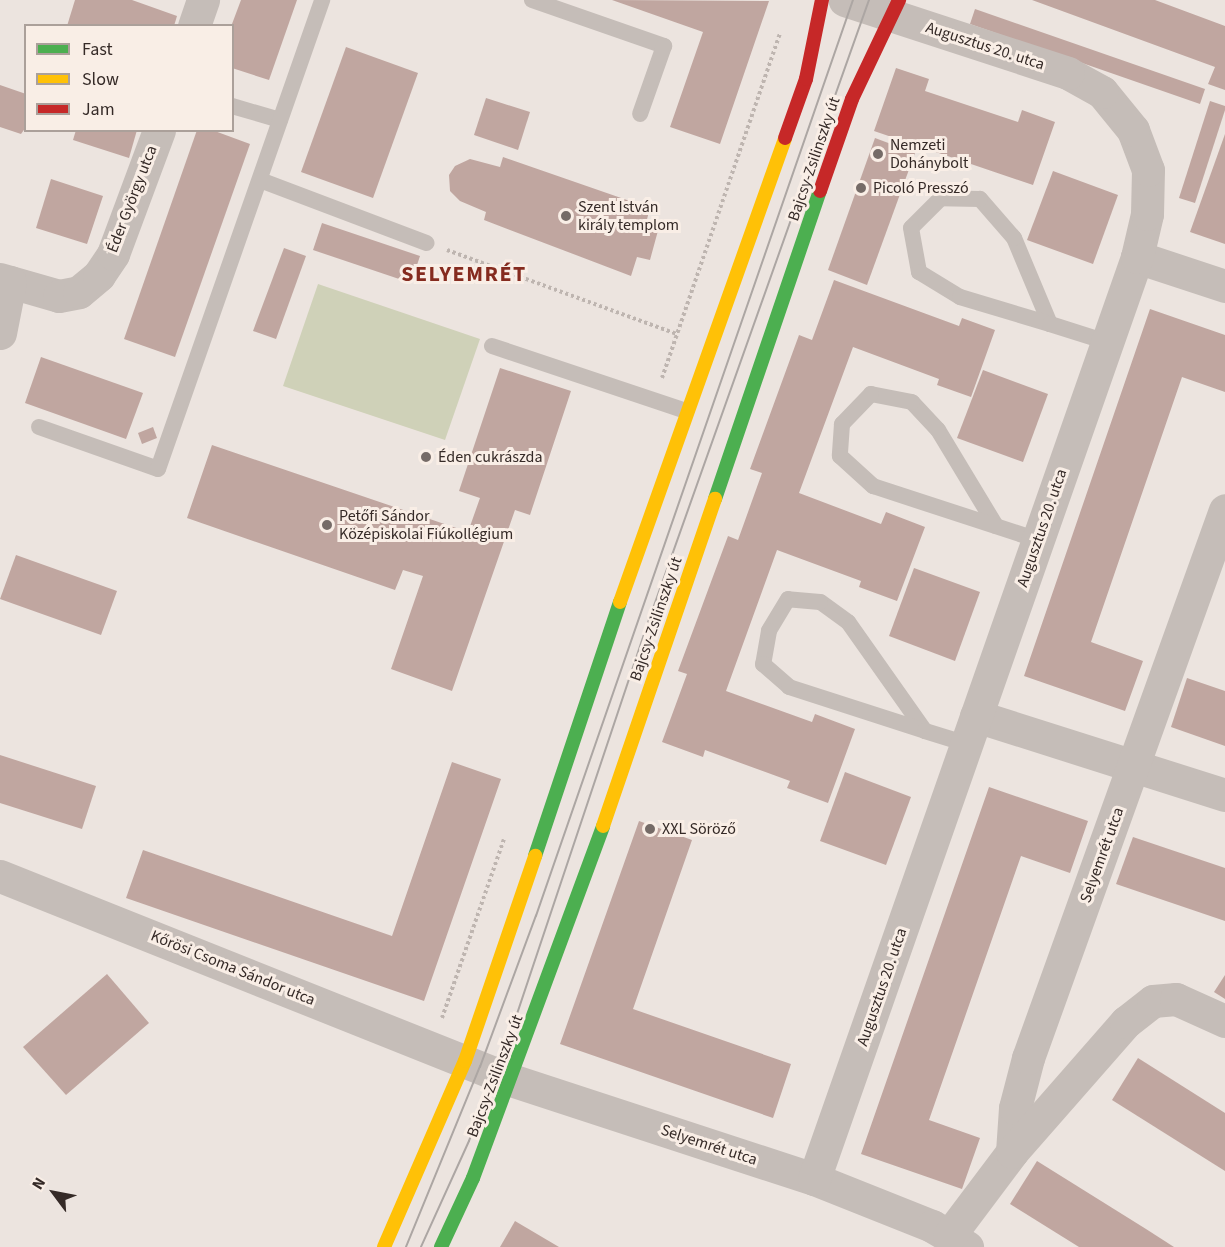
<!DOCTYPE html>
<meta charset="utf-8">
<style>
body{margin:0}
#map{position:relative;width:1225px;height:1247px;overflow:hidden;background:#ece4df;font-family:"Source Sans 3",sans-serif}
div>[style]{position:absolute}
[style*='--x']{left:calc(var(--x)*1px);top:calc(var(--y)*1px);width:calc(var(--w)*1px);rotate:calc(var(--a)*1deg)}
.green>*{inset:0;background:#cfd1b8}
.building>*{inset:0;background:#c0a6a0}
.path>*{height:4px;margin-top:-2px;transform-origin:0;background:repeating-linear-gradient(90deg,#beb5b0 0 3px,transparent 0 6px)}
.lane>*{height:16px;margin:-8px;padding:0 8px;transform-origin:8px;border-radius:8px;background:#c5bdb8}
.street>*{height:33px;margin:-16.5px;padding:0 16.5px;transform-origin:16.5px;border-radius:16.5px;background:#c5bdb8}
.fast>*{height:14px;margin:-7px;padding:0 7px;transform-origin:7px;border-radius:7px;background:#4caf50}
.slow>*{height:14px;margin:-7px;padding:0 7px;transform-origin:7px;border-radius:7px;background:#ffc107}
.jam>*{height:14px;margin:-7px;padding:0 7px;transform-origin:7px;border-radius:7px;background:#c62828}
.tram>*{height:1.5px;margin:-0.75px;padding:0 0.75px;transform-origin:0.75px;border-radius:0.75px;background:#aca6a3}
.dots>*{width:16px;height:16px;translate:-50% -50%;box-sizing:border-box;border:3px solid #f9eee6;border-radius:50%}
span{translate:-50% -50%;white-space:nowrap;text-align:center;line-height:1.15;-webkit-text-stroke:6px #f9eee6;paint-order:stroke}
.street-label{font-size:16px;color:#352a27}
.poi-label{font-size:16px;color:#352a27}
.left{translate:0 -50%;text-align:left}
.district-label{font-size:22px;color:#852b1f;font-weight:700;letter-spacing:1.5px}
.legend{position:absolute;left:24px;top:24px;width:210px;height:108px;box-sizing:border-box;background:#f9eee6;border:2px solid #aba09a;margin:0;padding:8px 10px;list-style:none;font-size:18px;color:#352a27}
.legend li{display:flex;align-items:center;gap:12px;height:30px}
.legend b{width:30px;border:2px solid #aba09a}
.north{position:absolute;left:24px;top:1163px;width:60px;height:60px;-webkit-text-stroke:4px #f9eee6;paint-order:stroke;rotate:302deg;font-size:16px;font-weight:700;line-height:24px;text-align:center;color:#352a27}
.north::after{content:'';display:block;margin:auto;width:21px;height:27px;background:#352a27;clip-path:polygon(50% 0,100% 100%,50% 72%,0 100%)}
</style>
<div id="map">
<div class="green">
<i style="clip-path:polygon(318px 284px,480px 339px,445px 440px,283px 386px)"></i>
</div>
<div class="building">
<i style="clip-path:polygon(75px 0,132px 0,177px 16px,174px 26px,67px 26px)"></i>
<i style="clip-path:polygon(241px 0,297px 0,269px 80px,232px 68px,232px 24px)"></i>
<i style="clip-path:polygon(612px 0,769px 1px,720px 144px,670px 127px,703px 32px)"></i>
<i style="clip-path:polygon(1032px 0,1155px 0,1225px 26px,1225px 90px,1208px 84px,1215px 67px)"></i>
<i style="clip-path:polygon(975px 9px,1205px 89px,1200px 104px,970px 24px)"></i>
<i style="clip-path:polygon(346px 47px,418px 73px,373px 198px,301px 172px)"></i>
<i style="clip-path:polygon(896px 68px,929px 79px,925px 91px,1018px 122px,1022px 110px,1055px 122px,1033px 185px,874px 131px)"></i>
<i style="clip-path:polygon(0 85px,26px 94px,26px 127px,21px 134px,0 127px)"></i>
<i style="clip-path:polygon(486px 98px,530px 112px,518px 150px,474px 135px)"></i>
<i style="clip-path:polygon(1210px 101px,1225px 106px,1225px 110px,1195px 203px,1179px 198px)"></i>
<i style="clip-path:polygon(76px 130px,137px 130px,129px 158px,73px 140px)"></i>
<i style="clip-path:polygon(197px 130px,212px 130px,250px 144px,175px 357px,124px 339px)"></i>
<i style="clip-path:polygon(1225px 134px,1225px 244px,1190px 232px)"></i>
<i style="clip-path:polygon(875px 138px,915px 153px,867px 285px,828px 270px)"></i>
<i style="clip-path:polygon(503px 157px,650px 208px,646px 223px,659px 227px,650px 260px,637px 257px,631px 276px,484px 220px,486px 212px,460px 201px,450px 191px,449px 175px,455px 166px,470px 159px,500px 167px)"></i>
<i style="clip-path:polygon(1053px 171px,1118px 195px,1093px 264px,1027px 240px)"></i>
<i style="clip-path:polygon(51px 179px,103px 196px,87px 244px,36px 228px)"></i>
<i style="clip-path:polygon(322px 223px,420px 256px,411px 283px,313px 250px)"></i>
<i style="clip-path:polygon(284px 248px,306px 256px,276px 339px,253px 331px)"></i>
<i style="clip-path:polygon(834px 280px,959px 326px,962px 318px,995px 330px,971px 397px,937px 385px,939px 379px,853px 347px,799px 493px,881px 524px,886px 512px,925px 527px,897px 601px,859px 587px,861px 581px,777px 550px,726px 691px,812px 722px,815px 714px,855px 729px,828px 803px,787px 788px,790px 781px,705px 750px,703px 757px,662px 742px,687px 674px,678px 671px,728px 536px,738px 540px,762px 473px,750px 469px,799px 335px,812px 340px)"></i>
<i style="clip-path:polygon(1150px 309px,1225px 335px,1225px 392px,1182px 377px,1091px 642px,1143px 661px,1125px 711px,1024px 676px)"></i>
<i style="clip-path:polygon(41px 357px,143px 393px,126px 439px,25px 403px)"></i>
<i style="clip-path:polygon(500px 368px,571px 391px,530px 515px,515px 510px,452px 691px,391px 669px,423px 576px,403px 570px,395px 590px,187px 518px,212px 445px,468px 532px,480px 498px,459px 491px)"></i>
<i style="clip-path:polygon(983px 370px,1048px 394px,1023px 462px,957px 438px)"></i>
<i style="clip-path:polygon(153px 427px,157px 438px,142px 444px,138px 433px)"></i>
<i style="clip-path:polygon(16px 555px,117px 591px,101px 635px,0 599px)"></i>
<i style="clip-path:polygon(914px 568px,980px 592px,955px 661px,889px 636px)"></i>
<i style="clip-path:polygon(1187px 678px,1225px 691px,1225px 746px,1171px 727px)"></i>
<i style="clip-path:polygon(0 755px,96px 786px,82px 829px,0 803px)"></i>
<i style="clip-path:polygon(452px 762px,501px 779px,424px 1001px,126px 898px,143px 850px,392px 936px)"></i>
<i style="clip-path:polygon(845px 772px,911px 797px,886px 865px,820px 841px)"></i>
<i style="clip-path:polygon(989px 787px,1088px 821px,1070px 873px,1021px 856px,929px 1120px,980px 1138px,962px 1189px,861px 1154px)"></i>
<i style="clip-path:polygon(639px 821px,692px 840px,633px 1009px,791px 1064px,773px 1118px,560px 1044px)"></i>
<i style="clip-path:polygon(1133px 837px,1225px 868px,1225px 921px,1116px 884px)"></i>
<i style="clip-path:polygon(107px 974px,149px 1023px,66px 1095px,23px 1047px)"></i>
<i style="clip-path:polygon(1225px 975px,1225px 999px,1214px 992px)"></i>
<i style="clip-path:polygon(1138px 1058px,1225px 1113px,1225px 1171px,1112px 1100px)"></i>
<i style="clip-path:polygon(1037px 1161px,1146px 1229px,1174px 1247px,1079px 1247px,1010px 1204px)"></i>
<i style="clip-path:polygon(515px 1221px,559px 1247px,500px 1247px)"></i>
</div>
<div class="path">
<i style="--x:447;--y:250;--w:245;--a:20.1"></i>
<i style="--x:662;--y:378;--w:365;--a:-71.1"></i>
<i style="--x:442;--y:1018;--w:189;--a:-70.9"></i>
</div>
<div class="lane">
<i style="--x:532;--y:0;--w:140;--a:19.2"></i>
<i style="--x:664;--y:46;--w:72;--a:109.4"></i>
<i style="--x:232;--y:106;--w:50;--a:16.3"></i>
<i style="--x:260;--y:180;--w:178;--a:20.7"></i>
<i style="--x:1050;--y:324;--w:93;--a:-112.7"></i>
<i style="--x:1014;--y:238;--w:52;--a:-131.1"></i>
<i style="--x:980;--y:199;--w:39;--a:-179"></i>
<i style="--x:941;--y:198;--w:42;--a:135"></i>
<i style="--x:911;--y:228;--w:45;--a:79.7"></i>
<i style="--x:919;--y:272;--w:48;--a:31.4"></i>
<i style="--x:960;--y:297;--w:94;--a:16.7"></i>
<i style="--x:1050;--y:324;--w:60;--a:17.5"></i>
<i style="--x:492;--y:346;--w:205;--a:18.5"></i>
<i style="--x:39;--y:427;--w:126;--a:19.4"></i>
<i style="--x:158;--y:469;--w:497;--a:-70.7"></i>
<i style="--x:996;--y:526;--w:112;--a:-121.1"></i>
<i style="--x:938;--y:430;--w:38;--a:-133"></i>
<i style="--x:912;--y:402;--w:42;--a:-169"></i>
<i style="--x:871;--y:394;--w:42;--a:134"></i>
<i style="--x:842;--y:424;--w:32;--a:94"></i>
<i style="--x:840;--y:456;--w:45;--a:42.3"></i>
<i style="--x:873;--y:486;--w:174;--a:18.1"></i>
<i style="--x:925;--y:731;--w:133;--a:-125.2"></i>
<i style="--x:848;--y:622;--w:34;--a:-144"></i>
<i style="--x:820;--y:602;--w:32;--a:-175"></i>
<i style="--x:788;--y:599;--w:37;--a:121"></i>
<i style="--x:769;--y:631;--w:34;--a:100"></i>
<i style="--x:763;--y:664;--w:35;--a:41"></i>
<i style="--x:789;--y:687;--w:143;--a:17.9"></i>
<i style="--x:925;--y:731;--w:44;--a:17.2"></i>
</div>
<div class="street">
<i style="--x:194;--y:26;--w:28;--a:-71"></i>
<i style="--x:1137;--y:257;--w:93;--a:18.2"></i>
<i style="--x:0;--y:279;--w:61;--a:16.1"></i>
<i style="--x:59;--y:296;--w:20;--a:-11"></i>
<i style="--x:79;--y:292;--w:26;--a:-40"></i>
<i style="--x:99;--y:275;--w:25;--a:-56"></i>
<i style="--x:113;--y:254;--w:132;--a:-69.6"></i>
<i style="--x:0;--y:333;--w:52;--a:-78.9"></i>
<i style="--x:976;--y:716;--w:261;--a:17.6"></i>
<i style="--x:0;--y:876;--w:550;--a:21.76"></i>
<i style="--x:511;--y:1080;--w:319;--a:18.1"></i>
<i style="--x:814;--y:1179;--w:127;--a:21.7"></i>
<i style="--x:932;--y:1226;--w:41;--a:31"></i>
<i style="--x:1012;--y:1152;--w:44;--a:-86.1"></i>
<i style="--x:1015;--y:1108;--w:52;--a:-75.4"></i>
<i style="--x:1028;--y:1058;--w:582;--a:-70.23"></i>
<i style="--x:814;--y:1179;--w:977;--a:-70.69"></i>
<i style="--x:1137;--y:257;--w:44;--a:-76.9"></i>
<i style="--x:1147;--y:214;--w:44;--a:-88.7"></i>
<i style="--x:1148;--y:170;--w:43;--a:-110.6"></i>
<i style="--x:1133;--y:130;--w:49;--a:-129.2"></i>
<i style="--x:1102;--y:92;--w:39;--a:-151"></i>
<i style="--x:1068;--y:73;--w:235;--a:-161.9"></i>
<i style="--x:949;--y:1236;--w:105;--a:-53.1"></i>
<i style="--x:1012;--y:1152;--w:173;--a:-48.8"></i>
<i style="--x:1126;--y:1022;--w:34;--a:-38"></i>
<i style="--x:1153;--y:1001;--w:23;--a:-5"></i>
<i style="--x:1176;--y:999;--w:54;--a:24.2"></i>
</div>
<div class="fast">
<i style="--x:715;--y:499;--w:325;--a:-71.2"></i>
<i style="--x:535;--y:856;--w:268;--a:-71.5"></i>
<i style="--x:441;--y:1247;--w:76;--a:-65.1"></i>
<i style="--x:473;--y:1178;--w:375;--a:-69.7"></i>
</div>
<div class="slow">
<i style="--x:620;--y:602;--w:492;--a:-70.4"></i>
<i style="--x:603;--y:826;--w:346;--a:-71.1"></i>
<i style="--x:384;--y:1247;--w:203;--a:-66.5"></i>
<i style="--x:465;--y:1061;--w:217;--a:-71.1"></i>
</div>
<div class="jam">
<i style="--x:785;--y:138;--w:63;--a:-70.4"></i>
<i style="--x:806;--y:79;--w:81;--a:-78.6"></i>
<i style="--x:820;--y:191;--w:97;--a:-70.8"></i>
<i style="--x:852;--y:99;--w:110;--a:-64.6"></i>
</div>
<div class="tram">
<i style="--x:406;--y:1247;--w:195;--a:-67.7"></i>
<i style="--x:480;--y:1067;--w:161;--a:-69.7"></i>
<i style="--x:536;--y:916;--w:969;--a:-70.91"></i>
<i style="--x:421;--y:1247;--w:116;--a:-65.6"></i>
<i style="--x:469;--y:1141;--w:107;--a:-68.7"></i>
<i style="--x:508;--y:1041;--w:444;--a:-71.5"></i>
<i style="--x:649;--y:620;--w:658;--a:-70.46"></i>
</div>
<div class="dots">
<i style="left:878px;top:154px;background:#756b67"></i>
<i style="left:861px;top:188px;background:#756b67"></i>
<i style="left:566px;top:216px;background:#756b67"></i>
<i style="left:426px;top:457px;background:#756b67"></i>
<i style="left:327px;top:525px;background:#756b67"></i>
<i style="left:650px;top:829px;background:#756b67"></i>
</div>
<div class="street-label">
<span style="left:985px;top:46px;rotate:18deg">Augusztus 20. utca</span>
<span style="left:814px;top:159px;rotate:-71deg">Bajcsy-Zsilinszky út</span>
<span style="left:132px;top:199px;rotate:-69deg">Éder György utca</span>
<span style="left:1042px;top:528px;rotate:-71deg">Augusztus 20. utca</span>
<span style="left:656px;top:619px;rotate:-71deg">Bajcsy-Zsilinszky út</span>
<span style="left:1102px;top:855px;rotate:-70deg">Selyemrét utca</span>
<span style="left:233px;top:968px;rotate:22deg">Kőrösi Csoma Sándor utca</span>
<span style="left:882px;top:987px;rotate:-71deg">Augusztus 20. utca</span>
<span style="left:495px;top:1076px;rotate:-69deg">Bajcsy-Zsilinszky út</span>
<span style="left:709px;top:1145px;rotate:18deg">Selyemrét utca</span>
</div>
<div class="poi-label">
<span class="left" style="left:890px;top:154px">Nemzeti<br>Dohánybolt</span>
<span class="left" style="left:873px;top:188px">Picoló Presszó</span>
<span class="left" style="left:578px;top:216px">Szent István<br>király templom</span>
<span class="left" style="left:438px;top:457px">Éden cukrászda</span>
<span class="left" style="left:339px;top:525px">Petőfi Sándor<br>Középiskolai Fiúkollégium</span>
<span class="left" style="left:662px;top:829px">XXL Söröző</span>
</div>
<div class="district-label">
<span style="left:464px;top:275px">SELYEMRÉT</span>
</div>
<ul class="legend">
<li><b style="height:8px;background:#4caf50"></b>Fast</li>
<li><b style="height:8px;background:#ffc107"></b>Slow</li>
<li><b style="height:8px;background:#c62828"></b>Jam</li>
</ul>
<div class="north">N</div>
</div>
